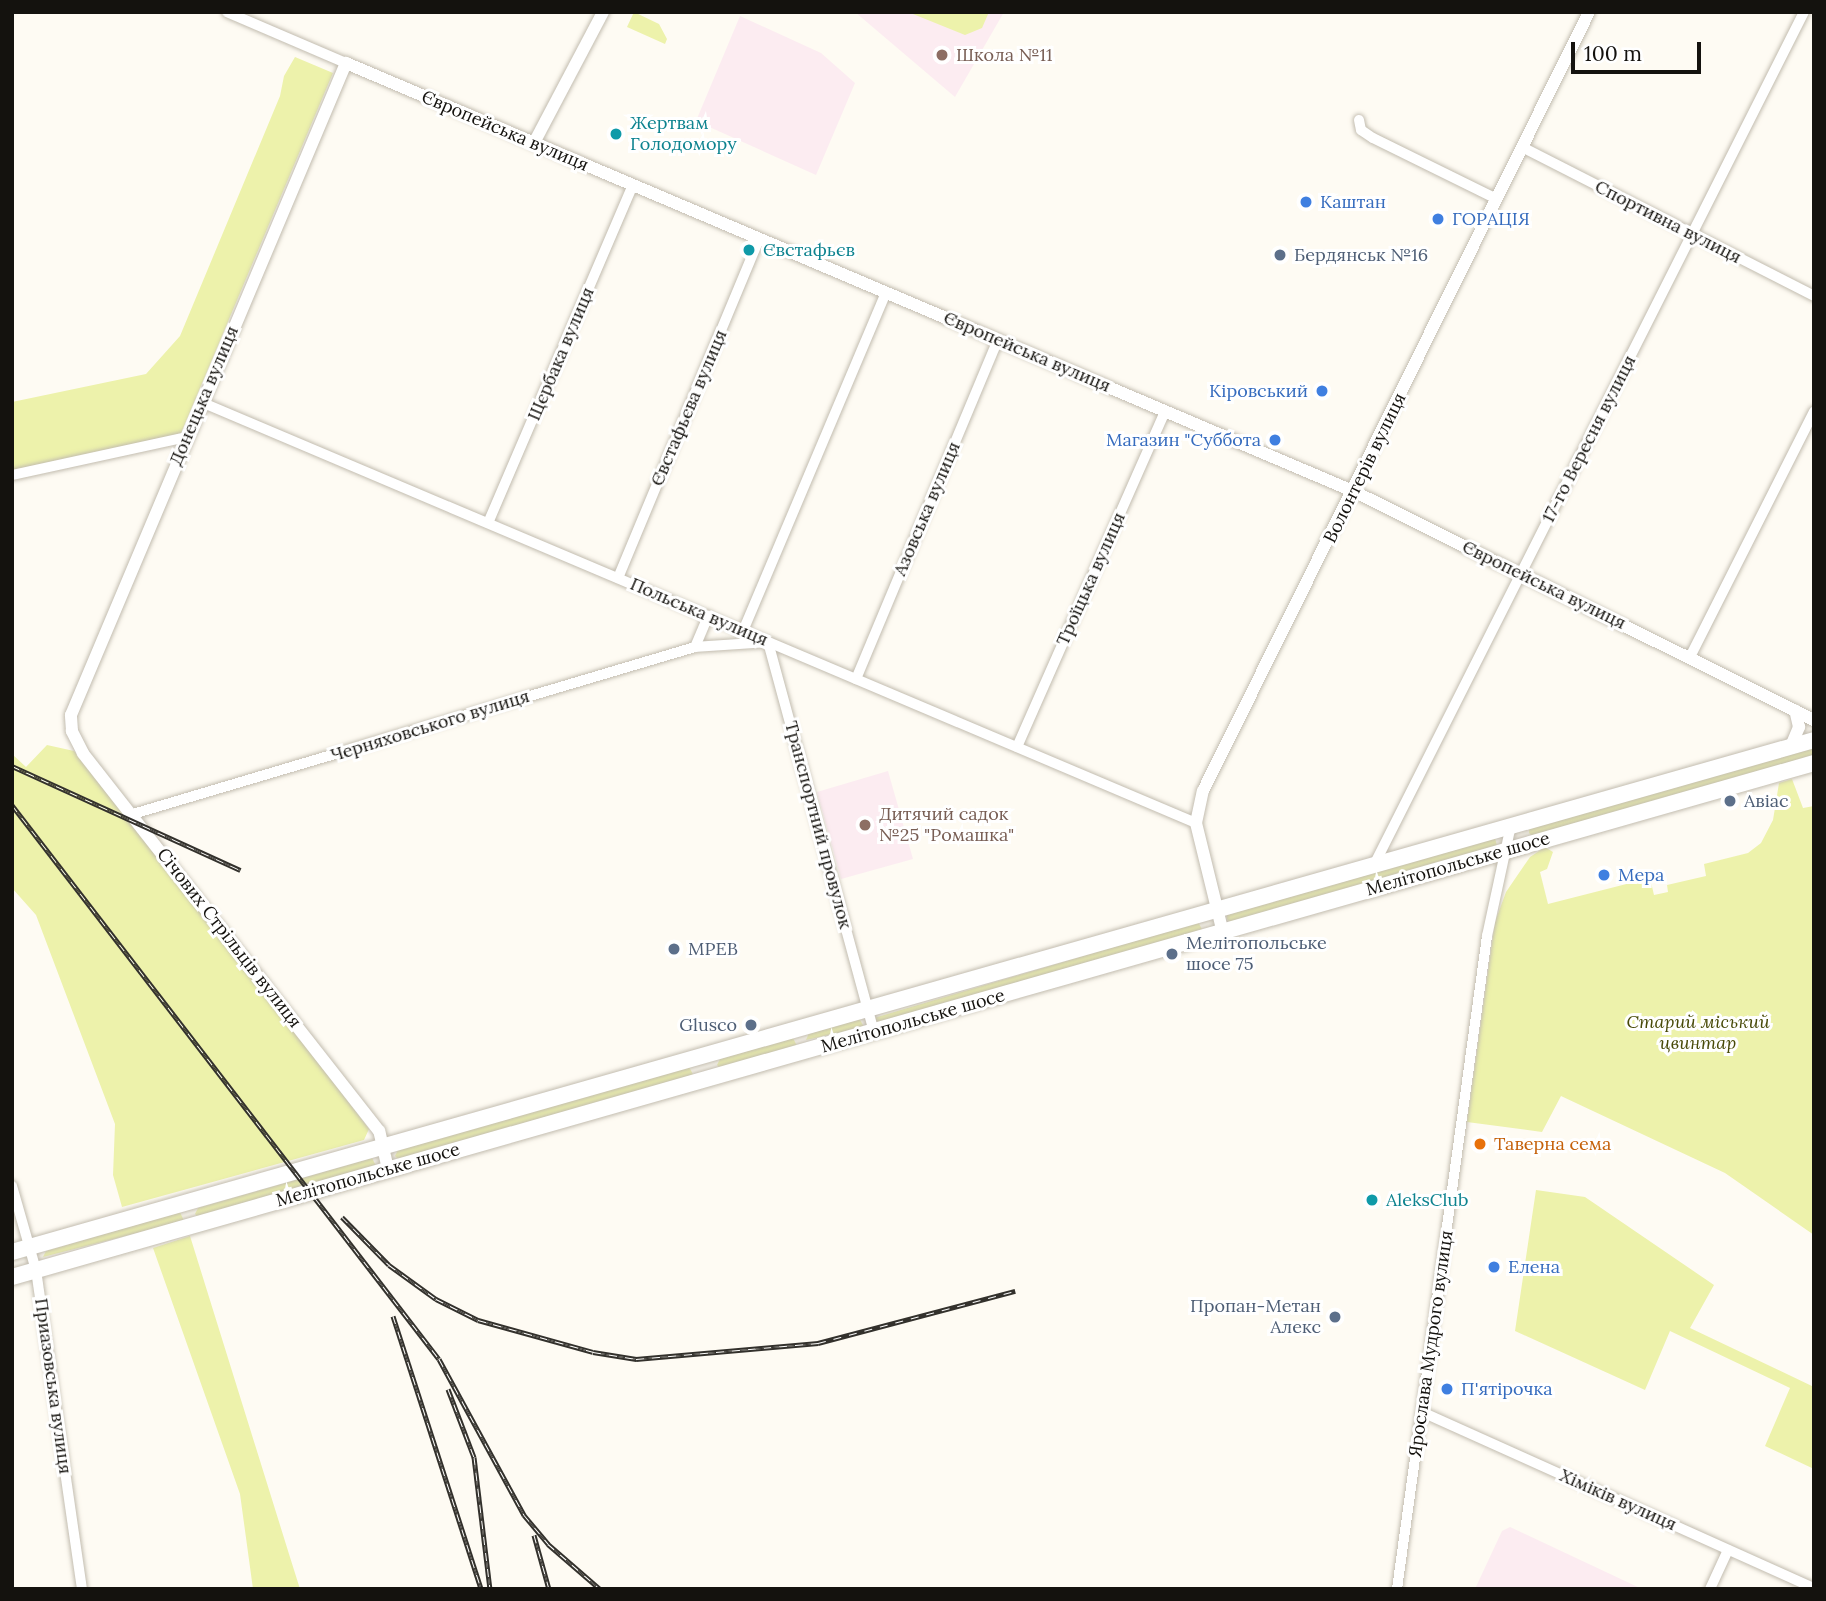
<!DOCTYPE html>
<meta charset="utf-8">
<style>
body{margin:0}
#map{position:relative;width:1826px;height:1601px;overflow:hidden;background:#fefbf3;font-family:Lora,serif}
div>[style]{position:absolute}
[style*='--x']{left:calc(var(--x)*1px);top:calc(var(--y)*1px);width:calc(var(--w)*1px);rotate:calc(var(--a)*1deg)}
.education>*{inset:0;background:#fcecf1}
.green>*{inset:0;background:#edf2ab}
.roads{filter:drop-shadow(0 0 2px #c2bcaf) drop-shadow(0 0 2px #c2bcaf)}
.minor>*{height:10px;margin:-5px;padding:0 5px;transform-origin:5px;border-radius:5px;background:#fff}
.tertiary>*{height:12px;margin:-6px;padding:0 6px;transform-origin:6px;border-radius:6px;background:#fff}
.primary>*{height:16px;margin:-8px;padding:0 8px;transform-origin:8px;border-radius:8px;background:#fff}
.rail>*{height:5px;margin-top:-2.5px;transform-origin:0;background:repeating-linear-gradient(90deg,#fff 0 8px,#33312c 0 16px);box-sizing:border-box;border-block:2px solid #33312c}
.dots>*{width:19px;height:19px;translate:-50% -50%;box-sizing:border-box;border:4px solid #fff;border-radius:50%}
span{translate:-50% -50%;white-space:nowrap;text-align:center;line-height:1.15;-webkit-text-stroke:6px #fff;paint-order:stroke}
.education-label{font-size:18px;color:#785e54}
.left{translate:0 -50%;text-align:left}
.culture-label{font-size:18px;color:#0d838f}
.street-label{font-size:18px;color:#14120e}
.shop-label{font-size:18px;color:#366cbe}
.right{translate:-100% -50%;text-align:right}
.service-label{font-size:18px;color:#4e5e75}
.park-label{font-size:18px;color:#484a08;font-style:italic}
.food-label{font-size:18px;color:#c56008}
.frame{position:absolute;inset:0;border:14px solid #14120e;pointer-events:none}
.scale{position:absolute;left:1571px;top:42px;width:130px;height:32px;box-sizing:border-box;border:4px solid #14120e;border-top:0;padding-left:9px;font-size:21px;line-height:24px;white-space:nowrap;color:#14120e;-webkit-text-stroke:5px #fff;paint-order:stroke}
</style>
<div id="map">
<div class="education">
<i style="clip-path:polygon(855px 12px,1004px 12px,955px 97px)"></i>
<i style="clip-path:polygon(740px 16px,821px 53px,855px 83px,816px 175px,696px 121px)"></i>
<i style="clip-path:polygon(888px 771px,913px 859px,841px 879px,817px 792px)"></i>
<i style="clip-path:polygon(1510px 1527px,1642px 1589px,1475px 1589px,1502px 1531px)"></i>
</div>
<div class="green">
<i style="clip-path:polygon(634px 12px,659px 24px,667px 39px,665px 44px,627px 27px)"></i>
<i style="clip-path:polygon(908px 12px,989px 12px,982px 28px,965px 35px)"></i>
<i style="clip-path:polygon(295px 57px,333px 73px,181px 433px,155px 448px,12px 480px,12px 402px,146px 374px,180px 336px,280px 96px,284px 76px)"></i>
<i style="clip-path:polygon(47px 745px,74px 751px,147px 838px,369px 1129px,364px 1140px,122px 1207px,113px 1175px,115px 1124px,36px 915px,12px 888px,12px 754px,26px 767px)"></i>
<i style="clip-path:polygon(1814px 746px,1814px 757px,1532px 836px,1529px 833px,1529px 828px)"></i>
<i style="clip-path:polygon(1792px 779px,1803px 808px,1814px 806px,1814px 1235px,1725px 1173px,1561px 1096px,1542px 1132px,1467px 1122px,1495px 922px,1506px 892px,1530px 857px,1545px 847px,1553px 852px,1547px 869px,1540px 872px,1548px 904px,1650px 878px,1654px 895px,1668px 892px,1667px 885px,1706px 876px,1704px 864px,1748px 853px,1761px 843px,1773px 820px,1779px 783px)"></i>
<i style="clip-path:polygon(1495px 838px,1497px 846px,1230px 922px,1227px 919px,1227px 915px)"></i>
<i style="clip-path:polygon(1198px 922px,1203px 931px,879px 1023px,874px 1018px)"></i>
<i style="clip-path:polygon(859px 1018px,864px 1027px,806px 1040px,809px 1033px)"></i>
<i style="clip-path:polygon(793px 1038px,797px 1046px,720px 1068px,717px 1065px,720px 1059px)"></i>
<i style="clip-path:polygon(689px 1067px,694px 1076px,398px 1159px,395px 1156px,398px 1150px)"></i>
<i style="clip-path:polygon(372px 1158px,376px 1166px,198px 1217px,195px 1214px,198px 1208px)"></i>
<i style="clip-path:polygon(1536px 1190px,1585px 1197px,1714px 1285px,1690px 1328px,1814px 1387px,1814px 1469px,1765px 1446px,1790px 1388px,1670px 1331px,1645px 1390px,1515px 1331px)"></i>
<i style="clip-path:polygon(180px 1212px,184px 1221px,43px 1257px,46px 1251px)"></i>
<i style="clip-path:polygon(190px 1236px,289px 1554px,300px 1589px,253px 1589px,240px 1494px,153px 1248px)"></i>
</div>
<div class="roads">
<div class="minor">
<i style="--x:227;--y:12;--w:129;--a:23.2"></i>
<i style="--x:1359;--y:120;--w:10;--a:79"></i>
<i style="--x:1361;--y:130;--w:14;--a:34"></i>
<i style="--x:1373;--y:138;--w:138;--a:26.2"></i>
<i style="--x:1522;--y:147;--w:328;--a:27"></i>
<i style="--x:201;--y:402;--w:1080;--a:22.93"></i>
<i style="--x:12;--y:475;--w:178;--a:-12.3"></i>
<i style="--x:488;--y:523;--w:368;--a:-66.8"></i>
<i style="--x:618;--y:578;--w:367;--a:-67.4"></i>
<i style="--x:743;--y:631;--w:368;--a:-67.1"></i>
<i style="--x:695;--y:647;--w:73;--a:-3.9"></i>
<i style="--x:768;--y:642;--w:404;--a:74.8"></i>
<i style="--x:1690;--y:657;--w:275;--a:-63.2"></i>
<i style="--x:856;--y:679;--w:368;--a:-67.3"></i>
<i style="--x:1017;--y:747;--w:367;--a:-66.2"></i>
<i style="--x:133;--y:814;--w:586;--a:-16.55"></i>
<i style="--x:695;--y:647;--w:34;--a:-67"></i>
<i style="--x:1374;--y:865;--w:955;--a:-63.25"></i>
<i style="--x:12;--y:1186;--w:87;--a:74.1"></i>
<i style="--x:36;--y:1270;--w:322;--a:81.8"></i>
<i style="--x:1422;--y:1412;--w:430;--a:24.2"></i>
<i style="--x:1397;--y:1589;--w:659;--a:-82.15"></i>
<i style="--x:1487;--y:936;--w:114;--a:-77.8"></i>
<i style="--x:1710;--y:1589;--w:43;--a:-65.2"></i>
</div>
<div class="tertiary">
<i style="--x:534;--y:143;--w:148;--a:-62.2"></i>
<i style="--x:1791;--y:746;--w:21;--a:-67"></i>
<i style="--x:1799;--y:727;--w:17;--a:-103"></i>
<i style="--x:1223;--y:933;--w:113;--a:-103.8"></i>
<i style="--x:1196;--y:823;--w:33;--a:-78"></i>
<i style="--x:1203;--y:791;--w:869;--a:-63.64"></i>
<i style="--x:388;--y:1169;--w:39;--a:-103"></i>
<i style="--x:379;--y:1131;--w:480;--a:-128.1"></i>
<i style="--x:83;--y:753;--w:25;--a:-117"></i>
<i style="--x:72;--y:731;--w:16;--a:-94"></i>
<i style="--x:71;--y:715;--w:708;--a:-67.13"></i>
<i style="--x:346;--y:63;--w:1094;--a:23.03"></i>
<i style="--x:1353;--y:491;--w:515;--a:26.42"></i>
</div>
<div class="primary">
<i style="--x:12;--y:1252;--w:1873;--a:-15.86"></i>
<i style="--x:12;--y:1277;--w:1874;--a:-15.92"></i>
</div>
</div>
<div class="rail">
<i style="--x:12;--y:766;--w:251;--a:24.5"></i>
<i style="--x:12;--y:805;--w:699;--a:52.38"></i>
<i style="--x:439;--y:1359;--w:178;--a:61.4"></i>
<i style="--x:524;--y:1515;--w:38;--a:50"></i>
<i style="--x:548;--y:1544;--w:69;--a:40.9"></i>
<i style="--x:342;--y:1217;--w:67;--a:45.6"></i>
<i style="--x:389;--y:1265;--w:58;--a:35.9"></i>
<i style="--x:436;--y:1299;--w:47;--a:26.6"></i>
<i style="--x:478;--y:1320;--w:119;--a:15.5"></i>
<i style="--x:593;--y:1352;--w:44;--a:9.2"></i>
<i style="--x:636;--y:1359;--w:183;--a:-5"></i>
<i style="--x:818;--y:1343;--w:204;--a:-14.8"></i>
<i style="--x:393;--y:1316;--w:287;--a:72.1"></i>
<i style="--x:448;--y:1389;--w:73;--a:69.1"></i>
<i style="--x:474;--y:1457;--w:133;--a:83.1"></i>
<i style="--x:534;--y:1535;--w:56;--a:74.5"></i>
</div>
<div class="dots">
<i style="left:942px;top:55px;background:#8d6e63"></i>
<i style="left:616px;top:134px;background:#0f9aa8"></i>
<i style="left:1306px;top:202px;background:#3f7fe0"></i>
<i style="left:1438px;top:219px;background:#3f7fe0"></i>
<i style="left:749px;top:250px;background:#0f9aa8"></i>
<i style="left:1280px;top:255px;background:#5c6f8a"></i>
<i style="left:1322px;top:391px;background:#3f7fe0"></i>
<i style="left:1275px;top:440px;background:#3f7fe0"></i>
<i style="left:1730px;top:801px;background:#5c6f8a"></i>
<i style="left:865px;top:825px;background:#8d6e63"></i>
<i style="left:1604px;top:875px;background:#3f7fe0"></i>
<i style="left:674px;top:949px;background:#5c6f8a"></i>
<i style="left:1172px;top:954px;background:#5c6f8a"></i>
<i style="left:751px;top:1025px;background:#5c6f8a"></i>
<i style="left:1480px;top:1144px;background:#e8710a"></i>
<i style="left:1372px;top:1200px;background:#0f9aa8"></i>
<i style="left:1494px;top:1267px;background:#3f7fe0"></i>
<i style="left:1335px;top:1317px;background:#5c6f8a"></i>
<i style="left:1447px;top:1389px;background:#3f7fe0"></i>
</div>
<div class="education-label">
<span class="left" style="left:956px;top:55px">Школа №11</span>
<span class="left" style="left:879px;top:825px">Дитячий садок<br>№25 "Ромашка"</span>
</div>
<div class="culture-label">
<span class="left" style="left:630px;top:134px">Жертвам<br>Голодомору</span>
<span class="left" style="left:763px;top:250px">Євстафьєв</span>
<span class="left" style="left:1386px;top:1200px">AleksClub</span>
</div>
<div class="street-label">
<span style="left:505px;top:131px;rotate:23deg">Європейська вулиця</span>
<span style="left:1668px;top:222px;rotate:27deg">Спортивна вулиця</span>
<span style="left:1027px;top:352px;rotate:23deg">Європейська вулиця</span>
<span style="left:561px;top:354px;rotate:-67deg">Щєрбака вулиця</span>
<span style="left:204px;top:396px;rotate:-67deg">Донецька вулиця</span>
<span style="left:689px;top:408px;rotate:-67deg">Євстафьєва вулиця</span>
<span style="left:1589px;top:439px;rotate:-63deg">17-го Вересня вулиця</span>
<span style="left:1365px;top:468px;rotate:-64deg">Волонтерів вулиця</span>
<span style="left:927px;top:509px;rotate:-67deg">Азовська вулиця</span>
<span style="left:1091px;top:579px;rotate:-66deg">Троїцька вулиця</span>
<span style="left:1544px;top:585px;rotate:26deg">Європейська вулиця</span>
<span style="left:699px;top:612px;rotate:23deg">Польська вулиця</span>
<span style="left:430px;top:726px;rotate:-17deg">Черняховського вулиця</span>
<span style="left:818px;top:825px;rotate:75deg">Транспортний провулок</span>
<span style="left:1458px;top:864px;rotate:-16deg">Мелітопольське шосе</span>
<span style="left:229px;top:938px;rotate:52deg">Січових Стрільців вулиця</span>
<span style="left:913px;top:1021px;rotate:-16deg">Мелітопольське шосе</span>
<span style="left:368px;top:1175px;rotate:-16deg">Мелітопольське шосе</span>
<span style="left:1431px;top:1344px;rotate:-82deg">Ярослава Мудрого вулиця</span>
<span style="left:53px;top:1386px;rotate:82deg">Приазовська вулиця</span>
<span style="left:1618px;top:1500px;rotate:24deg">Хіміків вулиця</span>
</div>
<div class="shop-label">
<span class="left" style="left:1320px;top:202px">Каштан</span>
<span class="left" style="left:1452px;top:219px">ГОРАЦІЯ</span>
<span class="right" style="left:1308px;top:391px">Кіровський</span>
<span class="right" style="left:1261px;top:440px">Магазин "Суббота</span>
<span class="left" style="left:1618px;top:875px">Мера</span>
<span class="left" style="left:1508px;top:1267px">Елена</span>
<span class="left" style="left:1461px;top:1389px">П'ятірочка</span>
</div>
<div class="service-label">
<span class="left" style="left:1294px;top:255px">Бердянськ №16</span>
<span class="left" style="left:1744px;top:801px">Авіас</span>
<span class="left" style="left:1186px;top:954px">Мелітопольське<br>шосе 75</span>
<span class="left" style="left:688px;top:949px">МРЕВ</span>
<span class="right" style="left:737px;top:1025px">Glusco</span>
<span class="right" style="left:1321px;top:1317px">Пропан-Метан<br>Алекс</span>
</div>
<div class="park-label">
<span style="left:1698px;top:1033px">Старий міський<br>цвинтар</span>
</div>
<div class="food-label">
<span class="left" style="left:1494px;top:1144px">Таверна сема</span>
</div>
<div class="frame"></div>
<div class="scale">100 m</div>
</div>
